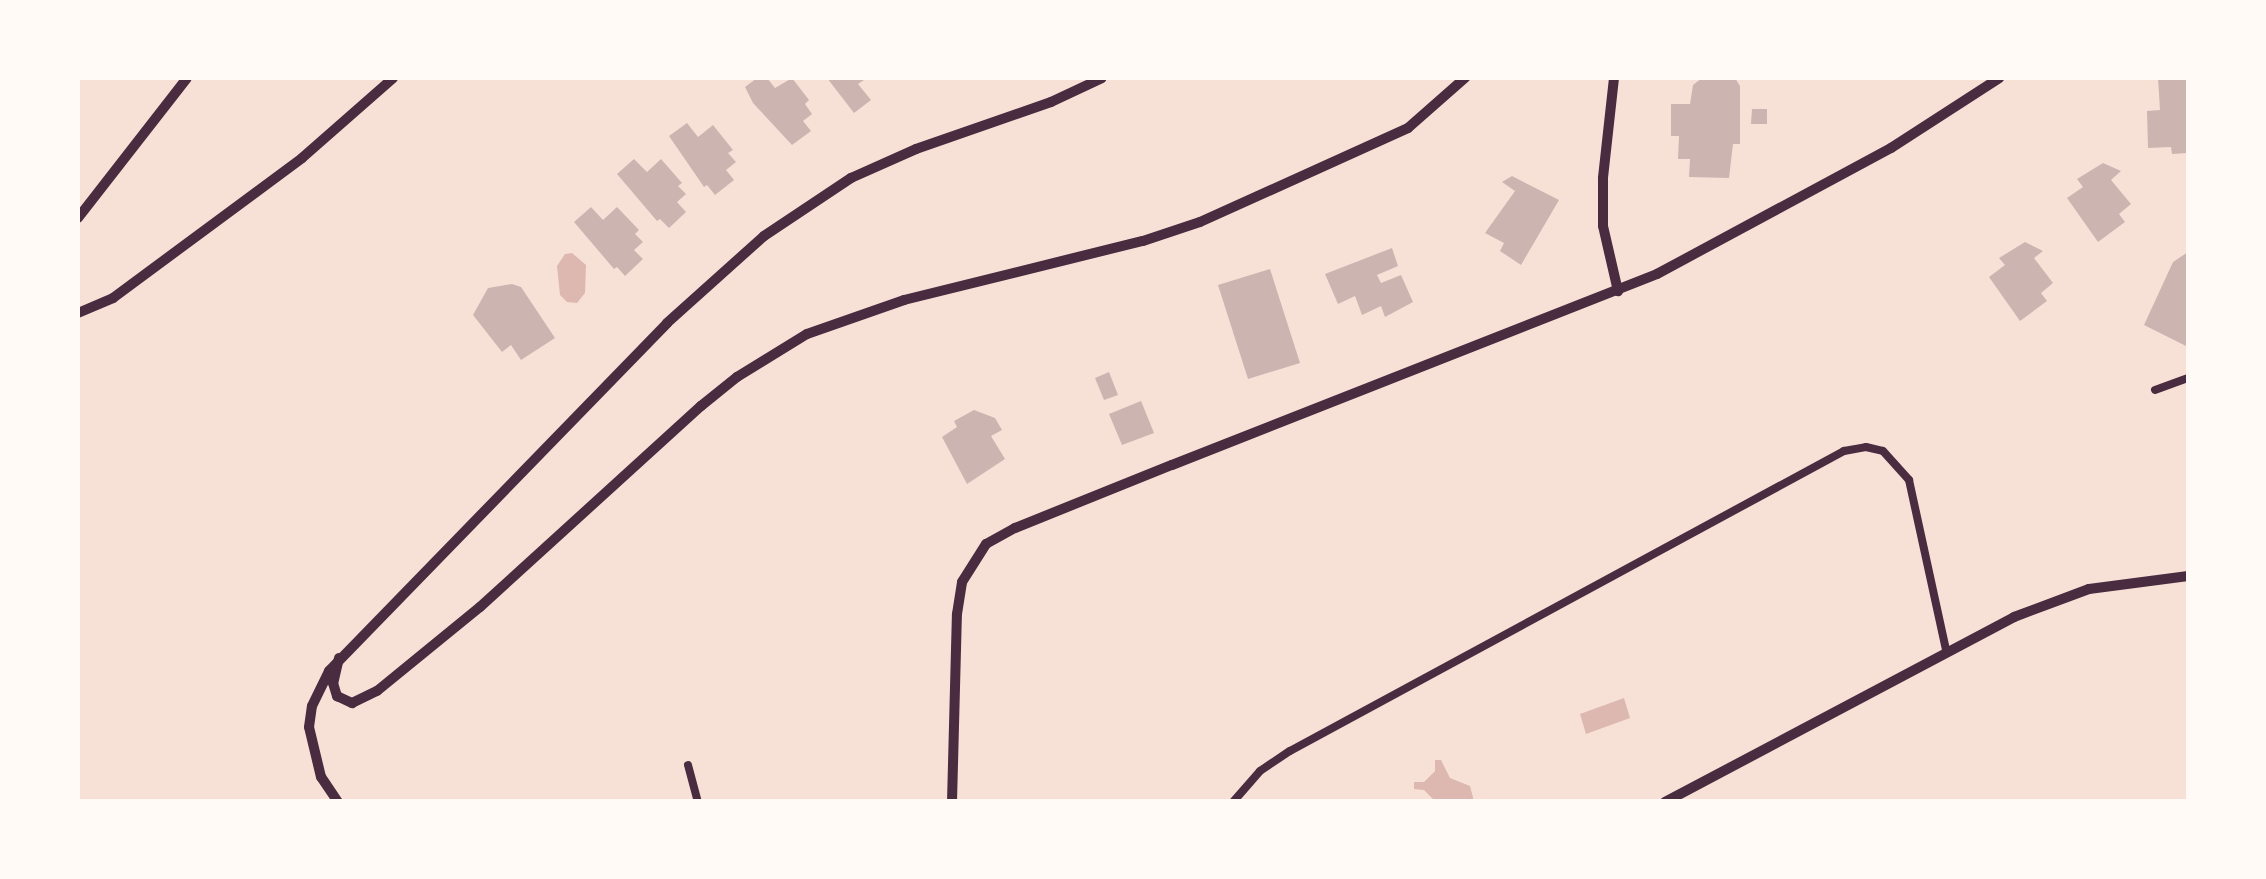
<!DOCTYPE html>
<style>
body{margin:0}
#map{position:relative;width:2266px;height:879px;overflow:hidden;background:#f7e1d7;font-family:"IBM Plex Sans",sans-serif}
div>[style]{position:absolute}
[style*='--x']{left:calc(var(--x)*1px);top:calc(var(--y)*1px);width:calc(var(--w)*1px);rotate:calc(var(--a)*1deg)}
.water>*{inset:0;background:#dcb8b0}
.building>*{inset:0;background:#ccb4b1}
.service>*{height:8px;margin:-4px;padding:0 4px;transform-origin:4px;border-radius:4px;background:#4a2c40}
.minor>*{height:10px;margin:-5px;padding:0 5px;transform-origin:5px;border-radius:5px;background:#4a2c40}
span{translate:-50% -50%;white-space:nowrap;text-align:center;line-height:1.15;-webkit-text-stroke:9px #fffaf5;paint-order:stroke}
.frame{position:absolute;inset:0;border:80px solid #fffaf5;pointer-events:none}
</style>
<div id="map">
<div class="water">
<i style="clip-path:polygon(572px 253px,586px 265px,585px 293px,577px 303px,567px 302px,560px 295px,557px 266px,565px 254px)"></i>
<i style="clip-path:polygon(1624px 698px,1630px 718px,1586px 734px,1580px 714px)"></i>
<i style="clip-path:polygon(1435px 760px,1441px 760px,1450px 778px,1470px 786px,1474px 801px,1435px 801px,1424px 790px,1414px 789px,1414px 782px,1424px 782px,1435px 771px)"></i>
</div>
<div class="building">
<i style="clip-path:polygon(757px 78px,767px 78px,775px 88px,792px 78px,809px 100px,805px 104px,812px 114px,803px 121px,811px 131px,792px 145px,753px 103px,745px 87px)"></i>
<i style="clip-path:polygon(827px 78px,867px 78px,858px 84px,871px 100px,854px 113px)"></i>
<i style="clip-path:polygon(1702px 78px,1735px 78px,1740px 86px,1740px 144px,1733px 144px,1729px 178px,1689px 177px,1690px 159px,1678px 159px,1679px 136px,1671px 136px,1671px 104px,1690px 104px,1693px 85px)"></i>
<i style="clip-path:polygon(2158px 78px,2188px 78px,2188px 153px,2172px 154px,2171px 147px,2148px 148px,2147px 111px,2160px 110px)"></i>
<i style="clip-path:polygon(1752px 109px,1767px 109px,1767px 124px,1751px 124px)"></i>
<i style="clip-path:polygon(687px 123px,698px 137px,713px 125px,733px 150px,728px 153px,736px 162px,726px 170px,734px 180px,715px 195px,707px 185px,704px 187px,669px 136px)"></i>
<i style="clip-path:polygon(634px 159px,647px 172px,661px 159px,682px 183px,678px 186px,686px 194px,677px 202px,686px 212px,669px 228px,660px 219px,657px 221px,617px 174px)"></i>
<i style="clip-path:polygon(2103px 163px,2121px 171px,2111px 180px,2131px 204px,2119px 214px,2125px 222px,2098px 242px,2067px 198px,2083px 187px,2077px 179px)"></i>
<i style="clip-path:polygon(1512px 176px,1559px 200px,1521px 265px,1500px 251px,1504px 243px,1485px 233px,1515px 191px,1502px 182px)"></i>
<i style="clip-path:polygon(591px 207px,603px 220px,617px 207px,639px 230px,635px 234px,643px 242px,634px 250px,643px 259px,625px 276px,617px 267px,614px 269px,574px 222px)"></i>
<i style="clip-path:polygon(2025px 242px,2043px 251px,2034px 258px,2053px 283px,2041px 293px,2047px 301px,2020px 321px,1989px 277px,2005px 265px,1999px 258px)"></i>
<i style="clip-path:polygon(1392px 248px,1398px 266px,1377px 275px,1381px 283px,1401px 275px,1413px 302px,1385px 317px,1381px 306px,1362px 315px,1355px 296px,1338px 304px,1325px 274px)"></i>
<i style="clip-path:polygon(2188px 252px,2188px 347px,2144px 325px,2173px 262px)"></i>
<i style="clip-path:polygon(1270px 269px,1300px 363px,1248px 379px,1218px 285px)"></i>
<i style="clip-path:polygon(512px 284px,521px 287px,555px 338px,521px 360px,511px 345px,502px 352px,473px 315px,488px 288px)"></i>
<i style="clip-path:polygon(1109px 372px,1118px 395px,1104px 400px,1095px 378px)"></i>
<i style="clip-path:polygon(1141px 401px,1154px 433px,1122px 445px,1109px 414px)"></i>
<i style="clip-path:polygon(974px 410px,995px 418px,1002px 430px,991px 436px,1005px 459px,967px 484px,942px 437px,957px 427px,954px 421px)"></i>
</div>
<div class="service">
<i style="--x:2155;--y:390;--w:35;--a:-20"></i>
<i style="--x:688;--y:765;--w:38;--a:75"></i>
<i style="--x:1233;--y:802;--w:41;--a:-48.9"></i>
<i style="--x:1260;--y:771;--w:36;--a:-34"></i>
<i style="--x:1290;--y:751;--w:630;--a:-28.44"></i>
<i style="--x:1844;--y:451;--w:22;--a:-10"></i>
<i style="--x:1866;--y:447;--w:17;--a:13"></i>
<i style="--x:1883;--y:451;--w:39;--a:48"></i>
<i style="--x:1909;--y:480;--w:173;--a:77.7"></i>
</div>
<div class="minor">
<i style="--x:1614;--y:78;--w:101;--a:96.3"></i>
<i style="--x:1603;--y:178;--w:48;--a:90"></i>
<i style="--x:1603;--y:226;--w:67;--a:77"></i>
<i style="--x:78;--y:218;--w:177;--a:-52.1"></i>
<i style="--x:78;--y:313;--w:38;--a:-23"></i>
<i style="--x:113;--y:298;--w:235;--a:-36.5"></i>
<i style="--x:302;--y:158;--w:121;--a:-41.3"></i>
<i style="--x:339;--y:658;--w:26;--a:103"></i>
<i style="--x:333;--y:683;--w:14;--a:73"></i>
<i style="--x:337;--y:696;--w:17;--a:25"></i>
<i style="--x:352;--y:703;--w:28;--a:-26"></i>
<i style="--x:377;--y:691;--w:133;--a:-39.2"></i>
<i style="--x:480;--y:607;--w:299;--a:-42.3"></i>
<i style="--x:701;--y:406;--w:46;--a:-38.9"></i>
<i style="--x:737;--y:377;--w:82;--a:-31.6"></i>
<i style="--x:807;--y:334;--w:103;--a:-19.3"></i>
<i style="--x:904;--y:300;--w:246;--a:-13.9"></i>
<i style="--x:1143;--y:241;--w:60;--a:-18.4"></i>
<i style="--x:1200;--y:222;--w:228;--a:-24.3"></i>
<i style="--x:1408;--y:128;--w:76;--a:-41.3"></i>
<i style="--x:338;--y:802;--w:30;--a:-124"></i>
<i style="--x:321;--y:777;--w:51;--a:-103.5"></i>
<i style="--x:309;--y:727;--w:21;--a:-82"></i>
<i style="--x:312;--y:706;--w:39;--a:-64"></i>
<i style="--x:329;--y:671;--w:485;--a:-45.8"></i>
<i style="--x:667;--y:323;--w:130;--a:-41.9"></i>
<i style="--x:764;--y:236;--w:105;--a:-33.7"></i>
<i style="--x:851;--y:178;--w:71;--a:-24"></i>
<i style="--x:916;--y:149;--w:143;--a:-19.2"></i>
<i style="--x:1051;--y:102;--w:56;--a:-25.2"></i>
<i style="--x:952;--y:802;--w:188;--a:-88.5"></i>
<i style="--x:957;--y:614;--w:32;--a:-81"></i>
<i style="--x:962;--y:582;--w:45;--a:-57.7"></i>
<i style="--x:986;--y:544;--w:33;--a:-29"></i>
<i style="--x:1015;--y:528;--w:169;--a:-21.9"></i>
<i style="--x:1172;--y:465;--w:521;--a:-21.5"></i>
<i style="--x:1657;--y:274;--w:266;--a:-28.3"></i>
<i style="--x:1891;--y:148;--w:129;--a:-32.9"></i>
<i style="--x:1665;--y:802;--w:395;--a:-27.9"></i>
<i style="--x:2014;--y:617;--w:80;--a:-20.5"></i>
<i style="--x:2089;--y:589;--w:100;--a:-7.5"></i>
</div>
<div class="frame"></div>
</div>
